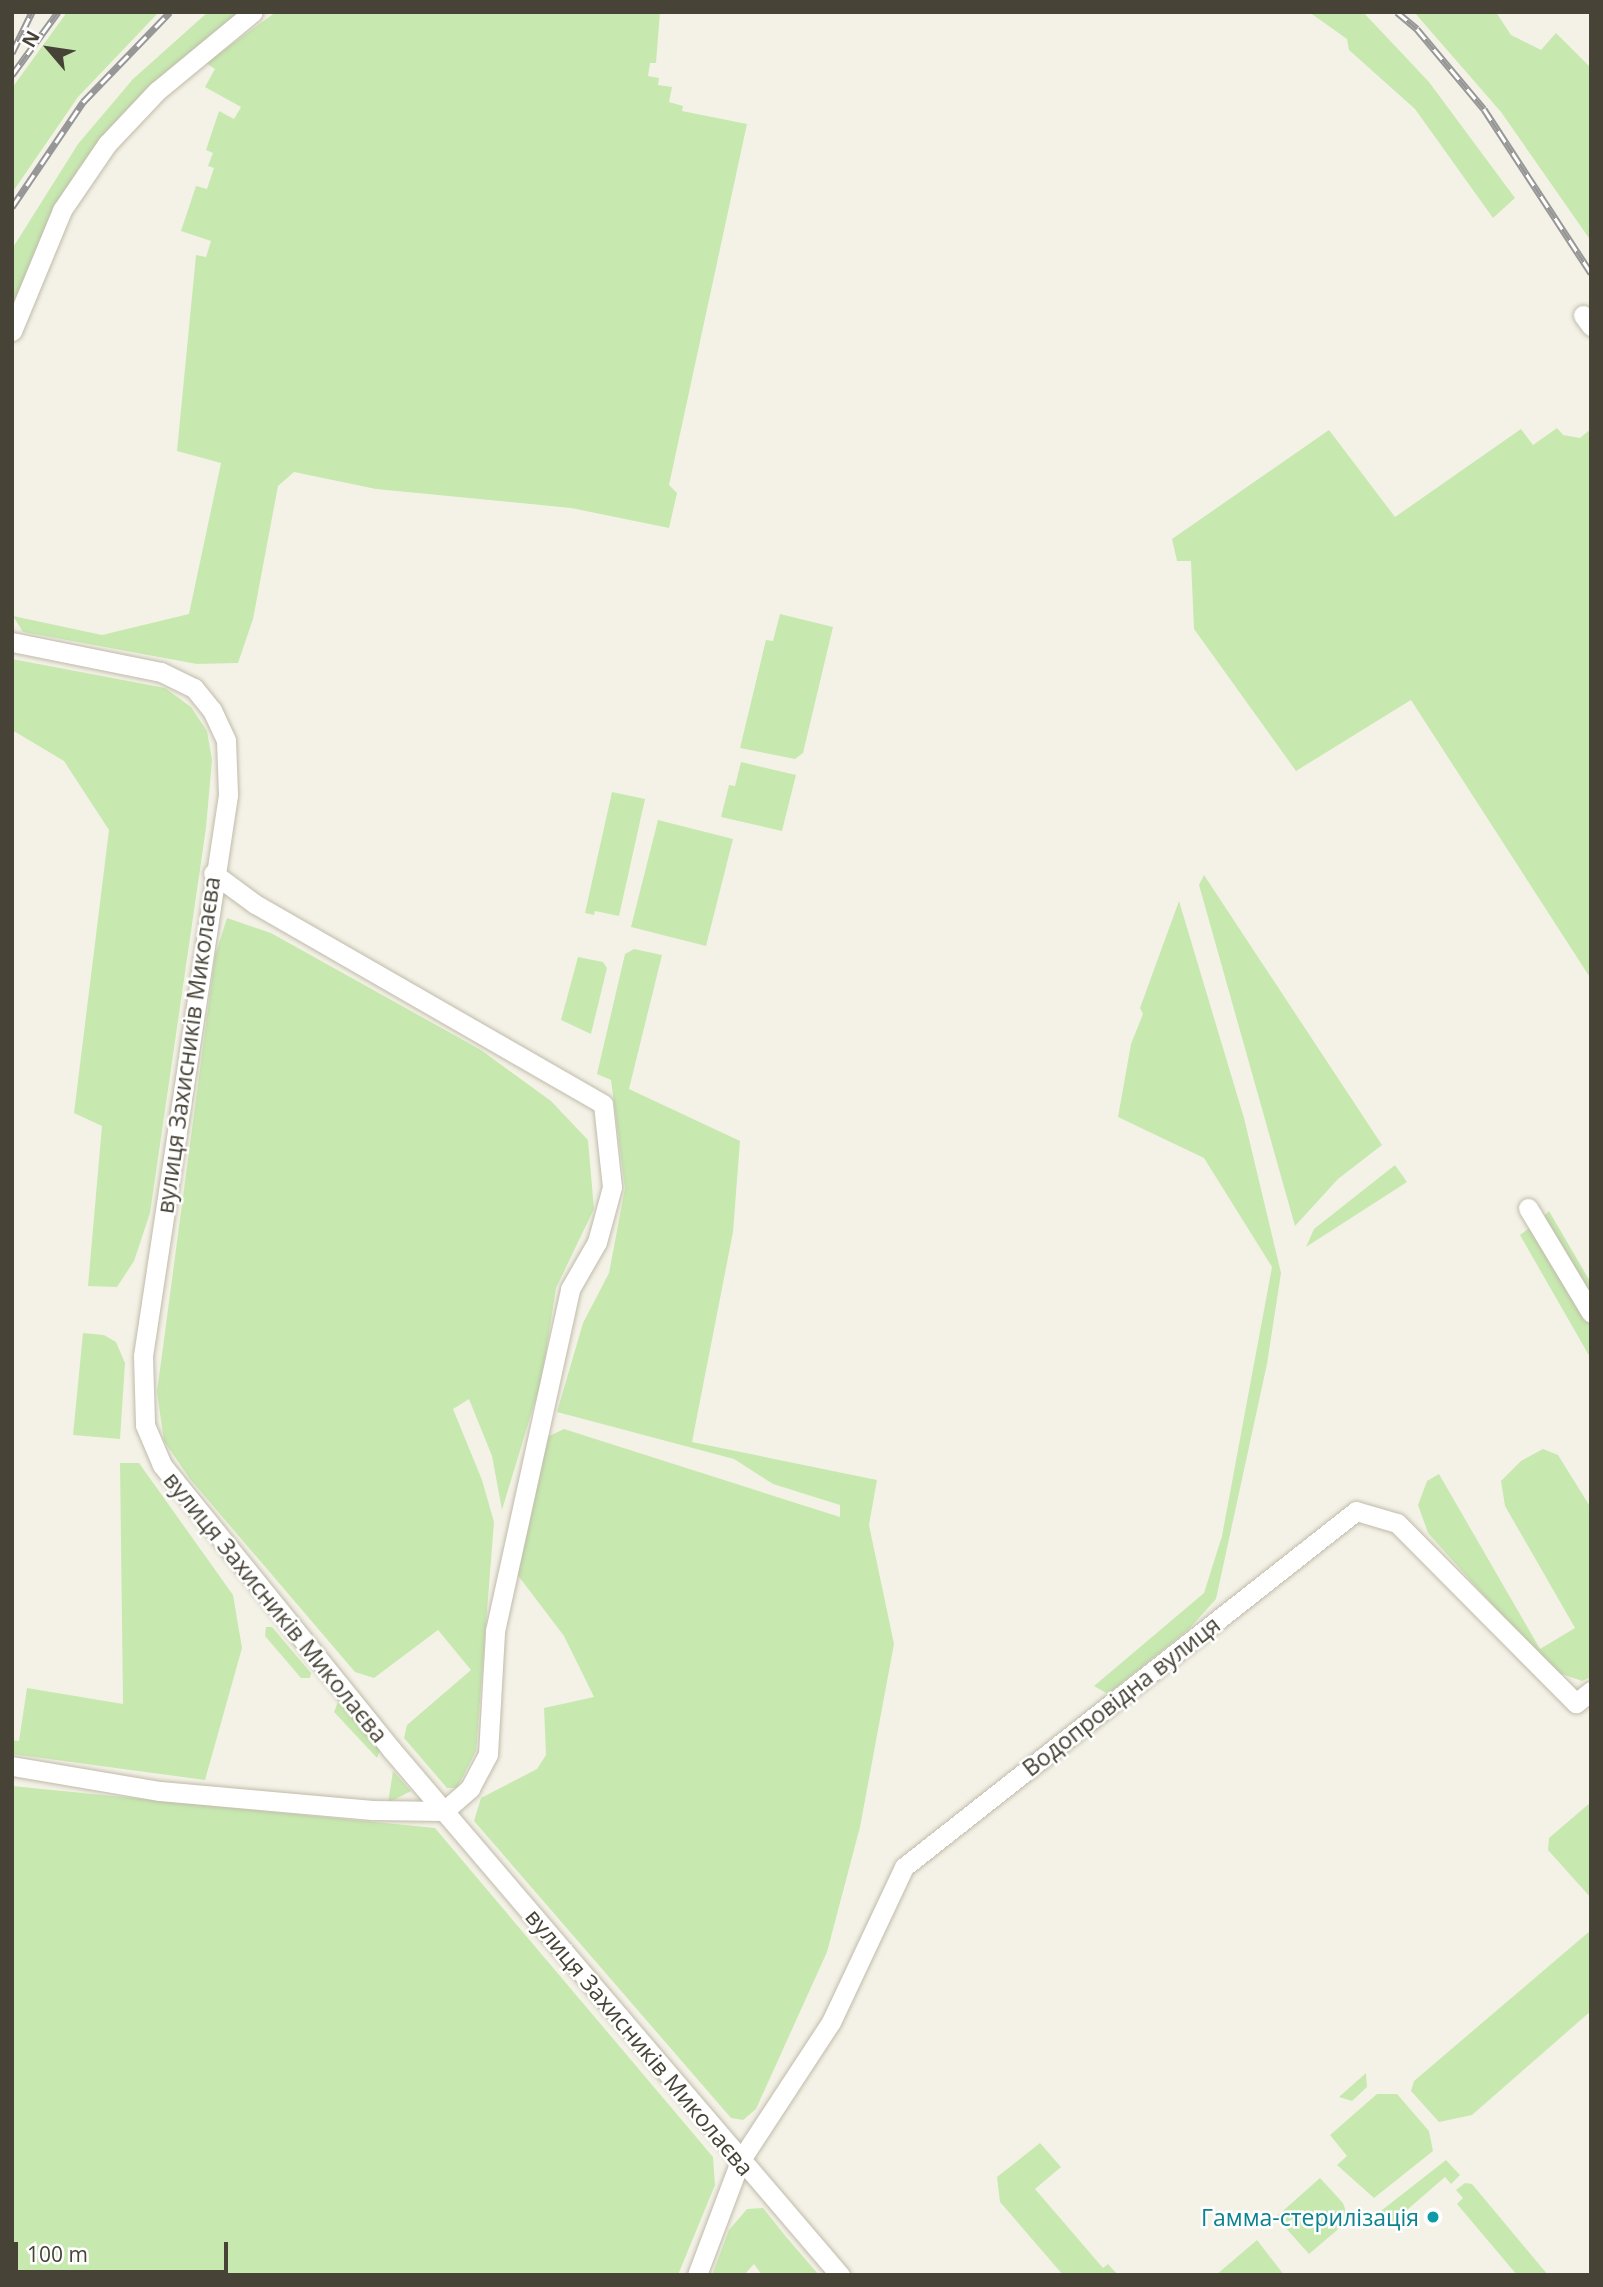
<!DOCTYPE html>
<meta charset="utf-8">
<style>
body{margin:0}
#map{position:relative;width:1603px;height:2287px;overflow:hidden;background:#f4f2e7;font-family:"Open Sans",sans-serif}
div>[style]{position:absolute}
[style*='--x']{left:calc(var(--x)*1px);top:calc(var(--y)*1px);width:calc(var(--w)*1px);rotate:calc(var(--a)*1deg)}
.green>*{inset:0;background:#c7e9b0}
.roads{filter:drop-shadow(0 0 2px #c0bbaa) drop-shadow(0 0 2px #c0bbaa)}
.minor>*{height:19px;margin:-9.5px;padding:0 9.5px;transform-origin:9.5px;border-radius:9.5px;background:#fff}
.rail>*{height:7px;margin-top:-3.5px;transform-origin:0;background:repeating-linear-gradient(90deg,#fff 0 13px,#979797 0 26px);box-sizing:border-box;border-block:2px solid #979797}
.dots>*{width:19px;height:19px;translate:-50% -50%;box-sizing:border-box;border:4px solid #fff;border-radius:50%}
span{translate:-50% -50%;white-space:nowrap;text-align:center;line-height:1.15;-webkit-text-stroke:5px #fff;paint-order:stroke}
.street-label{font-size:23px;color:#474336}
.culture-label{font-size:23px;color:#0d838f}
.right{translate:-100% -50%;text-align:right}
.frame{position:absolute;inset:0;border:14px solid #474336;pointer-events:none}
.north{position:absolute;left:14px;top:14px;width:70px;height:70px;-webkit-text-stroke:5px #fff;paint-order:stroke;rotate:299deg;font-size:19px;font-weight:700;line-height:28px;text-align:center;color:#474336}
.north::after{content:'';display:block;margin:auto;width:24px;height:32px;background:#474336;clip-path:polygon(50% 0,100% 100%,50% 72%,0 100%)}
.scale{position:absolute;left:14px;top:2242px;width:214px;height:32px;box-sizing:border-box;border:4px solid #474336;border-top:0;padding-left:9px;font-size:21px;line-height:24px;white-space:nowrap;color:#474336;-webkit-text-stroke:5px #fff;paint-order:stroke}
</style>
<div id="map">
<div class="green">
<i style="clip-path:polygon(67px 12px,159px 12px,78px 97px,12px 193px,12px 88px)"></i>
<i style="clip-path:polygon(208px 12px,239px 12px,146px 89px,78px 169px,12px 305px,12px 249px,78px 144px,133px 79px)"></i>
<i style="clip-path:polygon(276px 12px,660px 12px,656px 63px,650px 63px,648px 76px,659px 78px,658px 85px,672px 87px,669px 102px,683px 106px,682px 111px,747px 124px,669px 485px,677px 493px,669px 528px,571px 508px,376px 489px,294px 472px,278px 486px,253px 619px,238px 663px,197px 664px,23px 632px,13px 616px,102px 635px,189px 614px,221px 463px,177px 451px,196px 255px,206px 257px,211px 241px,181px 231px,196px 186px,207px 189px,214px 168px,208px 166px,213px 153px,206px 150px,219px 111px,234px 119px,241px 107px,205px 87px,215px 69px,206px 63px)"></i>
<i style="clip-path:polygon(1309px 12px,1363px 12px,1429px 82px,1515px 198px,1493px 218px,1415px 109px,1349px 50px,1347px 39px)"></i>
<i style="clip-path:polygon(1414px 12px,1496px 12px,1511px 35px,1541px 50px,1556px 33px,1591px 68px,1591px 241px,1501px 112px)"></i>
<i style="clip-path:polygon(1557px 428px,1563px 435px,1580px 438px,1591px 429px,1591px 979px,1411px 700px,1296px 771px,1194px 629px,1191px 561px,1177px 561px,1172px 539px,1329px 430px,1395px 517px,1521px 429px,1533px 445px)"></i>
<i style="clip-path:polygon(780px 614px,833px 627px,803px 753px,795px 759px,740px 748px,766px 640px,773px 641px)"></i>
<i style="clip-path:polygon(12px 659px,165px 688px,191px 707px,207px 731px,212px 760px,206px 828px,150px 1213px,134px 1261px,117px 1287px,88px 1286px,102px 1126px,74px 1113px,109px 830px,64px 761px,12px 730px)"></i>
<i style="clip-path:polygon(741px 762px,796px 775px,782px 831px,721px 817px,729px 785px,735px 786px)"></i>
<i style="clip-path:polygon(612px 792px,645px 799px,619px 916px,595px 911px,594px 915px,585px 913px)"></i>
<i style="clip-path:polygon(658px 820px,733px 839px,706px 946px,631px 927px)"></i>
<i style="clip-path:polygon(1204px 875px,1382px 1145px,1338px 1179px,1295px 1226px,1199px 885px)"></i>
<i style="clip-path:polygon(1179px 901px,1244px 1118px,1281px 1273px,1267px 1364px,1216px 1599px,1188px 1630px,1108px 1694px,1094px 1686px,1204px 1593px,1222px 1536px,1272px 1267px,1204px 1158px,1118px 1117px,1131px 1044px,1143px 1014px,1140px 1008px)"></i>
<i style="clip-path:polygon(227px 918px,271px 933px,481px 1050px,551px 1101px,588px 1140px,594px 1209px,556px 1288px,542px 1378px,502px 1510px,492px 1456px,469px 1399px,453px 1409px,482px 1480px,494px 1522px,476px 1751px,457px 1788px,447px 1788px,404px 1738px,407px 1725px,471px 1670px,438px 1630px,374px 1678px,355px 1672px,190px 1479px,164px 1441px,157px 1392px,215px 956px)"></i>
<i style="clip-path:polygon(634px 949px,662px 955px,629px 1089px,740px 1141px,733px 1232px,692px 1442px,877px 1480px,869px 1525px,894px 1644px,860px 1827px,827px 1952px,756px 2109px,743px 2120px,731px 2118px,474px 1821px,481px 1798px,537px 1769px,546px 1755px,544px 1708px,594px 1697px,564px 1636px,507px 1561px,547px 1437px,564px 1429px,840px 1517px,840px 1505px,773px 1484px,734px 1459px,557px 1412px,583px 1323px,609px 1273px,625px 1188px,611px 1080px,597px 1074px,625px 954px)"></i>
<i style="clip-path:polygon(578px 957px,603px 962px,607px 968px,591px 1034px,561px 1020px)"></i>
<i style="clip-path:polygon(1395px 1165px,1407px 1182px,1306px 1247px,1314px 1229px)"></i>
<i style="clip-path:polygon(1549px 1211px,1591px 1283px,1591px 1300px,1546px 1224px,1544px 1216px)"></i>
<i style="clip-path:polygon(1532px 1226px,1591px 1323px,1591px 1359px,1520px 1235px)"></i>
<i style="clip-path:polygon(83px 1333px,104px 1335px,116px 1342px,125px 1363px,120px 1439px,73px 1435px)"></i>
<i style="clip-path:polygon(1543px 1449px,1558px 1455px,1591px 1508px,1591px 1677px,1582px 1681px,1559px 1673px,1532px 1649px,1428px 1533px,1418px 1505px,1427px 1481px,1439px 1474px,1540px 1649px,1575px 1628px,1505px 1506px,1501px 1481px,1521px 1461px)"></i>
<i style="clip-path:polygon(120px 1463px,139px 1463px,233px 1595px,242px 1648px,205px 1780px,12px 1754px,12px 1740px,19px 1741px,27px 1688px,123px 1704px)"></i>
<i style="clip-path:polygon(266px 1627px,272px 1627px,311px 1673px,310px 1678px,301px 1678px,265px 1636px)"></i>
<i style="clip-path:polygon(338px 1702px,381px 1747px,377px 1758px,334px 1712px)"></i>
<i style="clip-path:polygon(393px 1771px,411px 1791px,388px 1803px)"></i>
<i style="clip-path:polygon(12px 1786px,435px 1828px,713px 2157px,715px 2185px,678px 2275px,12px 2275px)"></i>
<i style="clip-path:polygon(1591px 1802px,1591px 1898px,1548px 1850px,1549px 1838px)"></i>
<i style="clip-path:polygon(1591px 1930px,1591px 2011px,1472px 2115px,1439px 2122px,1411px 2091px,1414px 2081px)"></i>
<i style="clip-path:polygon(1366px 2073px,1367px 2087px,1352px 2101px,1339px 2097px)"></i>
<i style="clip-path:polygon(1377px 2094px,1397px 2094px,1429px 2131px,1433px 2151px,1374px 2198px,1337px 2165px,1347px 2156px,1330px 2135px)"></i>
<i style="clip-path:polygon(1040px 2143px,1061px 2167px,1035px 2189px,1103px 2268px,1108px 2264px,1118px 2275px,1063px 2275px,1000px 2202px,997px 2177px)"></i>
<i style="clip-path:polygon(1446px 2160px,1460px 2175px,1451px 2184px,1445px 2177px,1385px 2229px,1377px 2214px)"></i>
<i style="clip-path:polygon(1320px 2178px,1343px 2203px,1349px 2220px,1309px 2254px,1276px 2217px)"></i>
<i style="clip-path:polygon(1465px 2183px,1472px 2184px,1548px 2275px,1517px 2275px,1457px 2204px,1463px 2198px,1456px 2190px)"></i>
<i style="clip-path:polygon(763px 2208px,787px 2238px,819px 2275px,762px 2275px,754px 2264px,744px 2275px,712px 2275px,729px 2230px,747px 2209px)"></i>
<i style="clip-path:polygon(1257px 2240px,1284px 2275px,1216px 2275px)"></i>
</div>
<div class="roads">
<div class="minor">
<i style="--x:1583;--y:315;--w:14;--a:54"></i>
<i style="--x:12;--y:331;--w:131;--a:-67.5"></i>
<i style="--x:62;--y:210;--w:80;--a:-55.7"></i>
<i style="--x:107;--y:144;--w:73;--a:-46.7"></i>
<i style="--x:157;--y:91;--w:124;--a:-39.5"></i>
<i style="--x:12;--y:642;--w:152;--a:11.4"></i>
<i style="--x:161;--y:672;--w:37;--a:26"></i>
<i style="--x:194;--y:688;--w:28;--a:51"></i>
<i style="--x:212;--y:710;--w:33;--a:65"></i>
<i style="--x:226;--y:740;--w:55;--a:87.9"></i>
<i style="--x:228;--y:795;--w:567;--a:98.62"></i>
<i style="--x:143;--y:1356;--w:69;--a:88.3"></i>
<i style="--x:145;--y:1425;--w:43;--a:67"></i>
<i style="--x:162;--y:1465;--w:365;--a:51.1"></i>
<i style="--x:391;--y:1749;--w:692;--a:49.52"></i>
<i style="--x:1528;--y:1208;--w:122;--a:59"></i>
<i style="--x:12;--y:1766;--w:150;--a:9.6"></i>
<i style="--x:160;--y:1791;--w:213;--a:5.1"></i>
<i style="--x:372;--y:1810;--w:72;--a:0.8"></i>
<i style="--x:444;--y:1811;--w:35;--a:-41"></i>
<i style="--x:470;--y:1788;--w:38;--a:-62"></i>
<i style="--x:488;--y:1754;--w:123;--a:-86.7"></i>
<i style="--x:495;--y:1631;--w:350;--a:-77.6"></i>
<i style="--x:570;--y:1289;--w:54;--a:-60.1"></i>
<i style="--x:597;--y:1242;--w:57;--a:-74.7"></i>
<i style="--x:612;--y:1187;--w:83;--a:-96.2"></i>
<i style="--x:603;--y:1104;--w:401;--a:-150.1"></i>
<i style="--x:255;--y:904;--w:52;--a:-143.6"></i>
<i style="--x:697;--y:2275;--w:122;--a:-69.3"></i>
<i style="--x:740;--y:2161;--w:166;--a:-56.8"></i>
<i style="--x:831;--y:2022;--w:171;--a:-64.8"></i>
<i style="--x:904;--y:1867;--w:575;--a:-38.22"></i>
<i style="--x:1356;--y:1511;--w:43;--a:16.3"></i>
<i style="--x:1397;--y:1523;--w:254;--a:45.2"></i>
<i style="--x:1576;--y:1703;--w:19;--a:-39"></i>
</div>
</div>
<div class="rail">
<i style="--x:1397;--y:12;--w:26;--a:40"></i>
<i style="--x:1417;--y:29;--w:104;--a:50.1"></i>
<i style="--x:1484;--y:109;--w:196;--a:56.9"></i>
<i style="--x:12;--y:53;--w:46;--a:-64"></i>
<i style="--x:12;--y:75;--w:78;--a:-53.9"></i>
<i style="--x:12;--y:207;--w:127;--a:-55.9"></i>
<i style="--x:83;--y:102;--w:125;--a:-46"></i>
</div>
<div class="dots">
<i style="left:1433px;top:2217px;background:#0f9aa8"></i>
</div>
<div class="street-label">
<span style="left:188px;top:1045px;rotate:-82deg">вулиця Захисників Миколаєва</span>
<span style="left:276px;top:1607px;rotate:51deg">вулиця Захисників Миколаєва</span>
<span style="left:1121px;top:1696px;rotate:-38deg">Водопровідна вулиця</span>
<span style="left:640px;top:2042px;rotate:50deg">вулиця Захисників Миколаєва</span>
</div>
<div class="culture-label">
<span class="right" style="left:1419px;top:2217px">Гамма-стерилізація</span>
</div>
<div class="frame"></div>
<div class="north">N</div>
<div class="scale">100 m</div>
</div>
